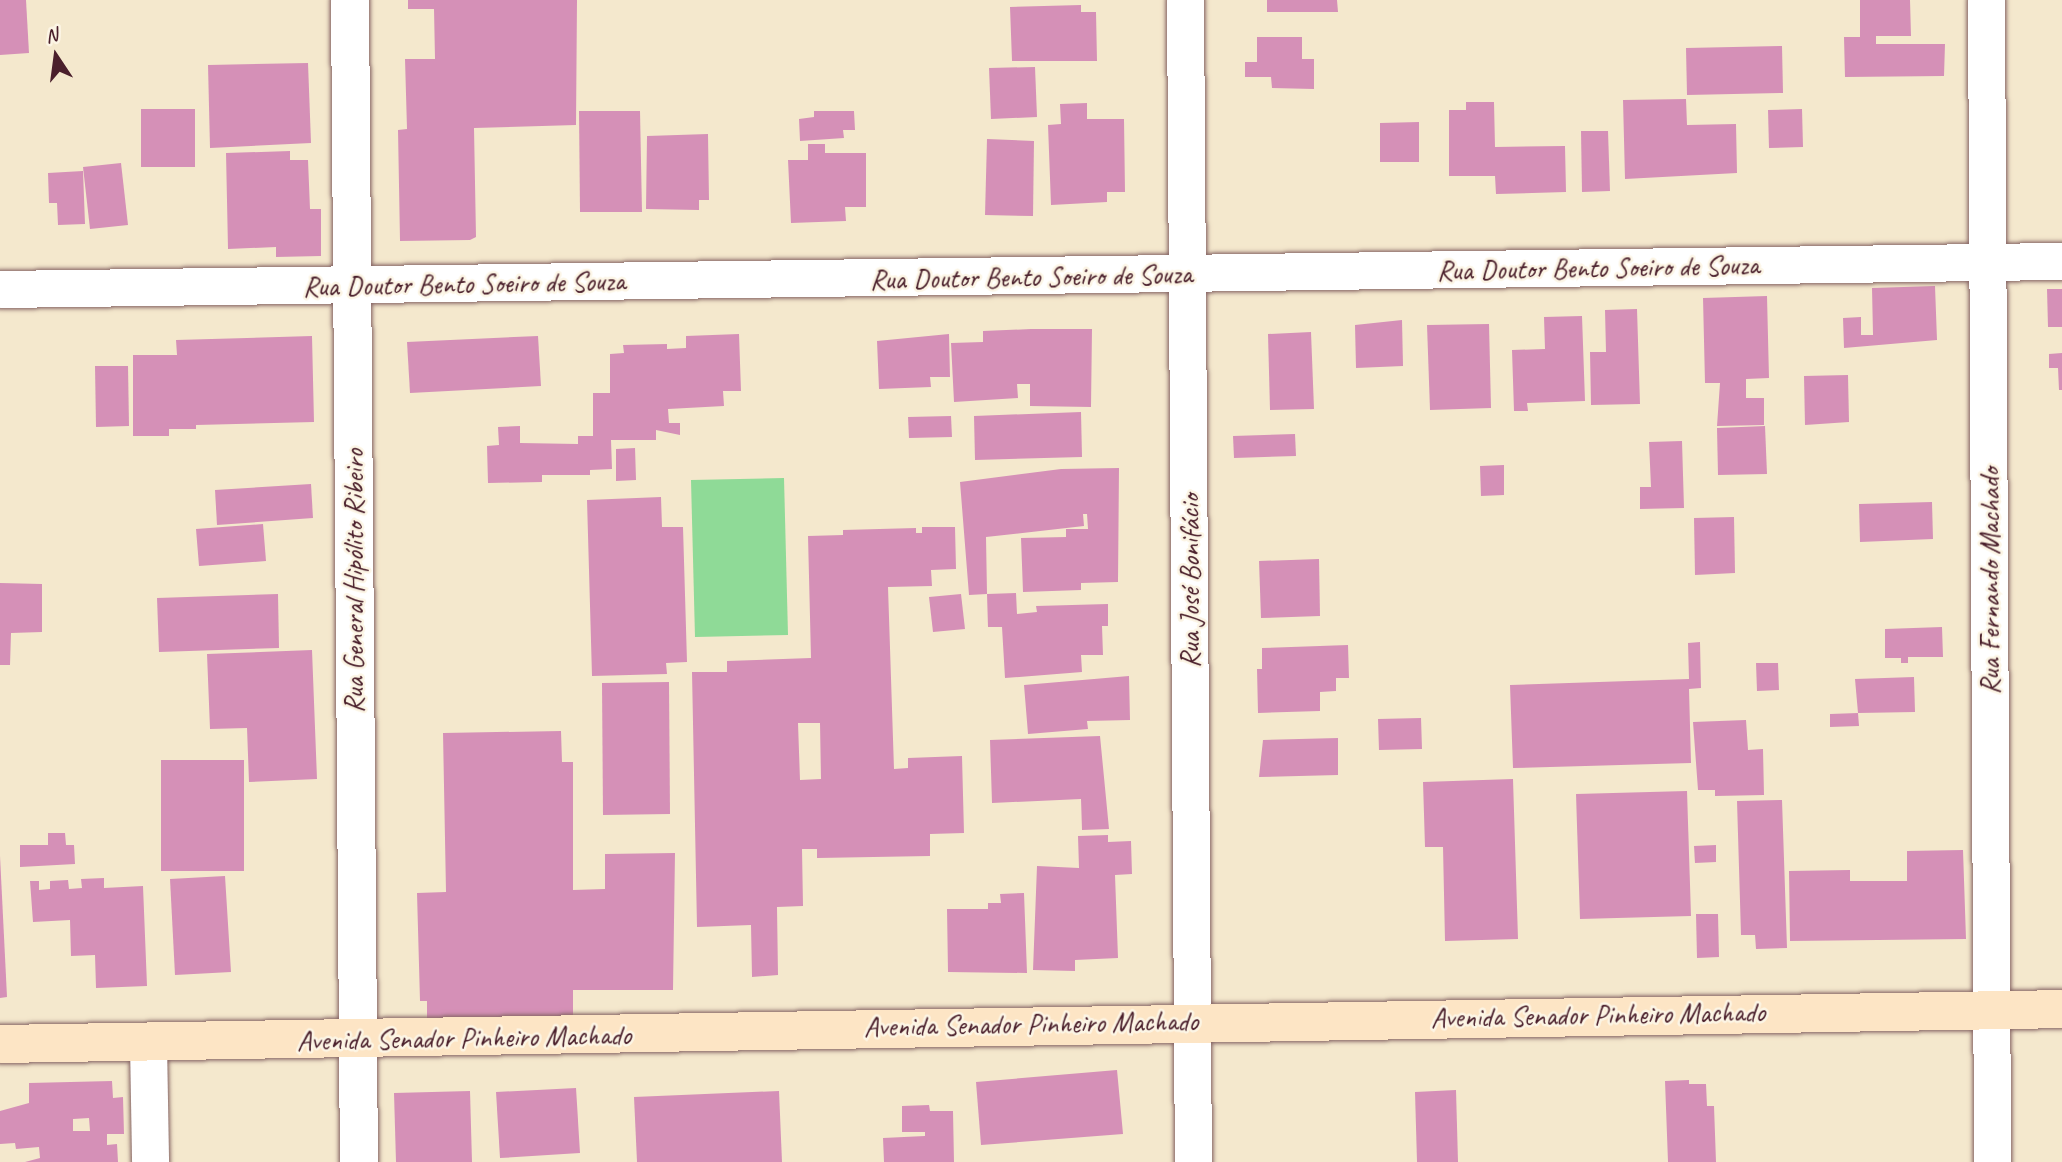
<!DOCTYPE html>
<meta charset="utf-8">
<style>
body{margin:0}
#map{position:relative;width:2062px;height:1162px;overflow:hidden;background:#f4e8cd;font-family:Caveat,sans-serif}
div>[style]{position:absolute}
[style*='--x']{left:calc(var(--x)*1px);top:calc(var(--y)*1px);width:calc(var(--w)*1px);rotate:calc(var(--a)*1deg)}
.green>*{inset:0;background:#8fda97}
.building>*{inset:0;background:#d590b7}
.roads{filter:drop-shadow(0 0 2px #866564) drop-shadow(0 0 2px #866564)}
.minor>*{height:37px;margin:-18.5px;padding:0 18.5px;transform-origin:18.5px;border-radius:18.5px;background:#fff}
.tertiary>*{height:38px;margin:-19px;padding:0 19px;transform-origin:19px;border-radius:19px;background:#fff}
.secondary>*{height:38px;margin:-19px;padding:0 19px;transform-origin:19px;border-radius:19px;background:#fde5c5}
span{translate:-50% -50%;white-space:nowrap;text-align:center;line-height:1.15;-webkit-text-stroke:5px #fcf5e5;paint-order:stroke}
.street-label{font-size:28px;color:#4a1f2b}
.north{position:absolute;left:21px;top:21px;width:70px;height:70px;-webkit-text-stroke:5px #fcf5e5;paint-order:stroke;rotate:347deg;font-size:19px;font-weight:700;line-height:28px;text-align:center;color:#4a1f2b}
.north::after{content:'';display:block;margin:auto;width:24px;height:32px;background:#4a1f2b;clip-path:polygon(50% 0,100% 100%,50% 72%,0 100%)}
</style>
<div id="map">
<div class="green">
<i style="clip-path:polygon(784px 478px,788px 635px,695px 637px,691px 480px)"></i>
</div>
<div class="building">
<i style="clip-path:polygon(0 0,26px 0,29px 53px,0 55px)"></i>
<i style="clip-path:polygon(408px 0,577px 0,576px 125px,474px 128px,476px 237px,470px 240px,400px 241px,398px 130px,407px 129px,405px 59px,435px 59px,434px 9px,408px 9px)"></i>
<i style="clip-path:polygon(1267px 0,1337px 0,1338px 12px,1267px 12px)"></i>
<i style="clip-path:polygon(1860px 0,1910px 0,1911px 36px,1876px 36px,1876px 44px,1945px 44px,1944px 76px,1845px 77px,1844px 37px,1860px 37px)"></i>
<i style="clip-path:polygon(1081px 5px,1081px 12px,1096px 12px,1097px 61px,1012px 61px,1010px 7px)"></i>
<i style="clip-path:polygon(1257px 37px,1302px 37px,1302px 59px,1314px 59px,1314px 89px,1272px 88px,1271px 77px,1245px 77px,1245px 62px,1257px 62px)"></i>
<i style="clip-path:polygon(1782px 46px,1783px 93px,1687px 95px,1686px 48px)"></i>
<i style="clip-path:polygon(308px 63px,311px 143px,210px 148px,208px 65px)"></i>
<i style="clip-path:polygon(1035px 67px,1037px 117px,991px 119px,989px 68px)"></i>
<i style="clip-path:polygon(1686px 99px,1687px 125px,1736px 124px,1737px 173px,1625px 179px,1623px 100px)"></i>
<i style="clip-path:polygon(1466px 102px,1494px 102px,1495px 147px,1565px 146px,1566px 192px,1496px 194px,1495px 176px,1449px 176px,1449px 110px,1466px 110px)"></i>
<i style="clip-path:polygon(1087px 103px,1087px 119px,1124px 119px,1125px 192px,1107px 192px,1107px 202px,1051px 205px,1048px 125px,1061px 124px,1060px 104px)"></i>
<i style="clip-path:polygon(141px 109px,195px 109px,195px 167px,141px 167px)"></i>
<i style="clip-path:polygon(1802px 109px,1803px 147px,1769px 148px,1768px 110px)"></i>
<i style="clip-path:polygon(579px 111px,640px 111px,642px 212px,580px 212px)"></i>
<i style="clip-path:polygon(814px 111px,854px 111px,855px 130px,843px 130px,844px 138px,800px 141px,799px 119px,814px 117px)"></i>
<i style="clip-path:polygon(1419px 122px,1419px 162px,1380px 162px,1380px 123px)"></i>
<i style="clip-path:polygon(1581px 131px,1608px 131px,1610px 191px,1582px 192px)"></i>
<i style="clip-path:polygon(708px 134px,709px 200px,699px 200px,699px 210px,646px 209px,647px 136px)"></i>
<i style="clip-path:polygon(987px 139px,1034px 141px,1033px 216px,985px 215px)"></i>
<i style="clip-path:polygon(808px 144px,825px 144px,825px 153px,866px 153px,866px 207px,845px 207px,846px 221px,791px 223px,788px 160px,808px 160px)"></i>
<i style="clip-path:polygon(290px 151px,290px 160px,308px 160px,310px 209px,321px 209px,321px 256px,276px 257px,276px 247px,228px 249px,226px 153px)"></i>
<i style="clip-path:polygon(121px 163px,128px 225px,90px 229px,83px 167px)"></i>
<i style="clip-path:polygon(83px 171px,85px 224px,58px 225px,57px 203px,49px 203px,48px 173px)"></i>
<i style="clip-path:polygon(1935px 286px,1937px 340px,1844px 348px,1843px 318px,1861px 317px,1861px 335px,1873px 335px,1872px 288px)"></i>
<i style="clip-path:polygon(2047px 289px,2062px 289px,2062px 327px,2048px 327px)"></i>
<i style="clip-path:polygon(1767px 296px,1769px 378px,1746px 379px,1746px 398px,1764px 398px,1764px 425px,1717px 426px,1720px 383px,1705px 383px,1703px 298px)"></i>
<i style="clip-path:polygon(1637px 309px,1640px 404px,1591px 405px,1590px 352px,1606px 352px,1605px 310px)"></i>
<i style="clip-path:polygon(1582px 316px,1585px 401px,1527px 403px,1528px 411px,1514px 411px,1512px 350px,1545px 349px,1544px 317px)"></i>
<i style="clip-path:polygon(1402px 320px,1403px 366px,1356px 368px,1355px 325px)"></i>
<i style="clip-path:polygon(1489px 324px,1491px 408px,1430px 410px,1427px 325px)"></i>
<i style="clip-path:polygon(1031px 329px,1092px 329px,1091px 407px,1030px 406px,1030px 384px,1017px 384px,1018px 398px,954px 402px,951px 343px,983px 342px,983px 331px)"></i>
<i style="clip-path:polygon(1311px 332px,1314px 409px,1270px 410px,1268px 334px)"></i>
<i style="clip-path:polygon(739px 334px,741px 391px,723px 391px,724px 406px,668px 409px,669px 423px,680px 423px,680px 435px,656px 430px,656px 440px,611px 440px,612px 469px,590px 470px,590px 475px,542px 475px,542px 482px,488px 483px,487px 446px,499px 445px,498px 427px,520px 426px,520px 443px,578px 444px,578px 436px,593px 436px,593px 393px,610px 393px,610px 354px,624px 353px,623px 345px,667px 344px,667px 349px,686px 348px,686px 336px)"></i>
<i style="clip-path:polygon(949px 334px,950px 377px,930px 377px,931px 387px,879px 389px,877px 341px)"></i>
<i style="clip-path:polygon(312px 336px,314px 422px,196px 425px,196px 429px,169px 429px,169px 436px,133px 436px,133px 355px,177px 355px,176px 340px)"></i>
<i style="clip-path:polygon(538px 336px,541px 386px,410px 393px,407px 342px)"></i>
<i style="clip-path:polygon(2062px 353px,2062px 390px,2059px 390px,2058px 368px,2049px 368px,2049px 354px)"></i>
<i style="clip-path:polygon(95px 366px,128px 366px,129px 426px,96px 427px)"></i>
<i style="clip-path:polygon(1848px 375px,1849px 422px,1805px 425px,1804px 376px)"></i>
<i style="clip-path:polygon(1081px 412px,1082px 457px,975px 460px,974px 416px)"></i>
<i style="clip-path:polygon(951px 416px,952px 437px,909px 438px,908px 417px)"></i>
<i style="clip-path:polygon(1765px 426px,1767px 474px,1718px 475px,1717px 428px)"></i>
<i style="clip-path:polygon(1295px 434px,1296px 456px,1234px 458px,1233px 436px)"></i>
<i style="clip-path:polygon(1682px 441px,1684px 508px,1640px 509px,1640px 487px,1651px 487px,1649px 442px)"></i>
<i style="clip-path:polygon(635px 448px,636px 480px,616px 481px,616px 449px)"></i>
<i style="clip-path:polygon(1504px 465px,1504px 495px,1481px 496px,1480px 466px)"></i>
<i style="clip-path:polygon(1119px 468px,1118px 582px,1081px 583px,1081px 590px,1023px 592px,1021px 538px,1066px 537px,1066px 529px,1088px 529px,1087px 514px,1083px 514px,1084px 526px,986px 537px,987px 594px,1016px 593px,1017px 614px,1037px 612px,1036px 606px,1108px 604px,1108px 626px,1102px 626px,1103px 655px,1081px 655px,1082px 672px,1005px 678px,1002px 627px,988px 627px,987px 594px,969px 595px,960px 482px,1061px 469px)"></i>
<i style="clip-path:polygon(311px 484px,313px 518px,217px 525px,215px 490px)"></i>
<i style="clip-path:polygon(661px 497px,662px 527px,683px 527px,687px 662px,666px 663px,667px 674px,592px 676px,587px 500px)"></i>
<i style="clip-path:polygon(1932px 502px,1933px 539px,1860px 542px,1859px 504px)"></i>
<i style="clip-path:polygon(1734px 517px,1735px 573px,1695px 575px,1694px 518px)"></i>
<i style="clip-path:polygon(263px 524px,266px 561px,199px 566px,196px 529px)"></i>
<i style="clip-path:polygon(evenodd,922px 527px,955px 527px,956px 569px,931px 570px,932px 586px,888px 587px,894px 769px,908px 768px,908px 758px,962px 756px,964px 833px,930px 834px,930px 856px,817px 858px,817px 849px,802px 849px,803px 906px,777px 907px,778px 975px,752px 977px,751px 925px,697px 927px,692px 672px,727px 672px,727px 661px,811px 658px,808px 536px,843px 535px,843px 530px,916px 528px,916px 533px,922px 533px,922px 527px,798px 723px,820px 723px,821px 779px,800px 780px,798px 723px)"></i>
<i style="clip-path:polygon(1319px 559px,1320px 616px,1261px 618px,1259px 561px)"></i>
<i style="clip-path:polygon(0 583px,42px 584px,42px 632px,11px 633px,10px 665px,0 665px)"></i>
<i style="clip-path:polygon(278px 594px,279px 648px,159px 652px,157px 598px)"></i>
<i style="clip-path:polygon(961px 594px,965px 629px,933px 632px,929px 597px)"></i>
<i style="clip-path:polygon(1942px 627px,1943px 657px,1908px 657px,1908px 663px,1901px 663px,1901px 658px,1885px 658px,1885px 629px)"></i>
<i style="clip-path:polygon(1700px 642px,1701px 688px,1689px 689px,1691px 763px,1513px 768px,1510px 685px,1689px 679px,1688px 643px)"></i>
<i style="clip-path:polygon(1348px 645px,1349px 678px,1336px 678px,1336px 691px,1320px 692px,1320px 711px,1258px 713px,1257px 669px,1262px 669px,1262px 648px)"></i>
<i style="clip-path:polygon(312px 650px,317px 779px,249px 782px,247px 728px,210px 729px,207px 654px)"></i>
<i style="clip-path:polygon(1756px 663px,1778px 663px,1779px 690px,1757px 691px)"></i>
<i style="clip-path:polygon(1129px 676px,1130px 720px,1087px 721px,1088px 729px,1028px 734px,1024px 685px)"></i>
<i style="clip-path:polygon(1914px 677px,1915px 712px,1858px 713px,1855px 679px)"></i>
<i style="clip-path:polygon(669px 682px,670px 814px,603px 815px,602px 683px)"></i>
<i style="clip-path:polygon(1858px 713px,1859px 726px,1830px 727px,1830px 714px)"></i>
<i style="clip-path:polygon(1421px 718px,1422px 749px,1379px 750px,1378px 719px)"></i>
<i style="clip-path:polygon(1746px 720px,1748px 750px,1763px 749px,1764px 795px,1715px 796px,1715px 790px,1698px 790px,1693px 722px)"></i>
<i style="clip-path:polygon(561px 731px,562px 762px,573px 762px,573px 890px,605px 889px,605px 854px,675px 853px,673px 990px,573px 990px,573px 1026px,427px 1027px,427px 1001px,420px 1001px,417px 893px,446px 892px,443px 733px)"></i>
<i style="clip-path:polygon(1100px 736px,1109px 829px,1082px 830px,1081px 799px,992px 803px,990px 740px)"></i>
<i style="clip-path:polygon(1338px 738px,1338px 775px,1259px 777px,1263px 740px)"></i>
<i style="clip-path:polygon(161px 760px,244px 760px,244px 871px,161px 871px)"></i>
<i style="clip-path:polygon(1513px 779px,1518px 939px,1445px 941px,1443px 847px,1425px 847px,1423px 782px)"></i>
<i style="clip-path:polygon(1687px 791px,1691px 916px,1580px 919px,1576px 794px)"></i>
<i style="clip-path:polygon(1782px 800px,1787px 948px,1756px 949px,1755px 935px,1741px 935px,1737px 801px)"></i>
<i style="clip-path:polygon(48px 833px,65px 833px,66px 845px,74px 845px,75px 864px,20px 867px,20px 845px,48px 845px)"></i>
<i style="clip-path:polygon(1108px 835px,1108px 842px,1131px 841px,1132px 874px,1115px 875px,1118px 958px,1075px 960px,1075px 971px,1033px 970px,1037px 866px,1079px 868px,1078px 836px)"></i>
<i style="clip-path:polygon(1716px 845px,1716px 862px,1695px 863px,1694px 846px)"></i>
<i style="clip-path:polygon(1963px 850px,1966px 939px,1790px 941px,1789px 871px,1850px 870px,1850px 881px,1907px 881px,1907px 851px)"></i>
<i style="clip-path:polygon(0 856px,7px 997px,0 998px)"></i>
<i style="clip-path:polygon(225px 876px,231px 972px,175px 975px,170px 879px)"></i>
<i style="clip-path:polygon(104px 878px,104px 888px,143px 886px,147px 986px,96px 988px,95px 955px,71px 956px,70px 920px,33px 922px,30px 881px,39px 881px,39px 890px,50px 889px,50px 881px,68px 880px,69px 889px,82px 888px,81px 879px)"></i>
<i style="clip-path:polygon(1024px 893px,1027px 973px,948px 972px,947px 909px,988px 909px,988px 903px,1001px 903px,1000px 894px)"></i>
<i style="clip-path:polygon(1696px 914px,1718px 914px,1719px 957px,1697px 958px)"></i>
<i style="clip-path:polygon(1117px 1070px,1123px 1134px,981px 1145px,976px 1082px)"></i>
<i style="clip-path:polygon(1689px 1080px,1689px 1084px,1706px 1084px,1707px 1106px,1714px 1106px,1716px 1162px,1668px 1162px,1665px 1081px)"></i>
<i style="clip-path:polygon(evenodd,112px 1081px,113px 1098px,123px 1097px,124px 1134px,107px 1134px,107px 1145px,117px 1144px,118px 1162px,25px 1162px,40px 1158px,39px 1147px,16px 1149px,15px 1143px,0 1144px,0 1111px,29px 1103px,29px 1083px,112px 1081px,89px 1118px,90px 1131px,73px 1131px,73px 1119px,89px 1118px)"></i>
<i style="clip-path:polygon(576px 1088px,580px 1153px,500px 1158px,496px 1092px)"></i>
<i style="clip-path:polygon(1456px 1090px,1458px 1162px,1417px 1162px,1415px 1092px)"></i>
<i style="clip-path:polygon(470px 1091px,472px 1162px,396px 1162px,394px 1093px)"></i>
<i style="clip-path:polygon(779px 1091px,782px 1162px,637px 1162px,634px 1097px)"></i>
<i style="clip-path:polygon(929px 1105px,930px 1111px,953px 1111px,954px 1162px,884px 1162px,883px 1138px,925px 1136px,925px 1132px,902px 1132px,902px 1106px)"></i>
</div>
<div class="roads">
<div class="minor">
<i style="--x:1185;--y:0;--w:1162;--a:89.61"></i>
<i style="--x:1986;--y:0;--w:1162;--a:89.7"></i>
<i style="--x:0;--y:289;--w:2062;--a:-0.78"></i>
<i style="--x:148;--y:1043;--w:119;--a:89"></i>
</div>
<div class="tertiary">
<i style="--x:350;--y:0;--w:1162;--a:89.56"></i>
</div>
<div class="secondary">
<i style="--x:0;--y:1044;--w:2062;--a:-0.97"></i>
</div>
</div>
<div class="street-label">
<span style="left:1598px;top:268px;rotate:-1deg">Rua Doutor Bento Soeiro de Souza</span>
<span style="left:1031px;top:277px;rotate:-1deg">Rua Doutor Bento Soeiro de Souza</span>
<span style="left:464px;top:284px;rotate:-1deg">Rua Doutor Bento Soeiro de Souza</span>
<span style="left:354px;top:581px;rotate:-90deg">Rua General Hipólito Ribeiro</span>
<span style="left:1190px;top:581px;rotate:-90deg">Rua José Bonifácio</span>
<span style="left:1990px;top:581px;rotate:-90deg">Rua Fernando Machado</span>
<span style="left:1598px;top:1015px;rotate:-1deg">Avenida Senador Pinheiro Machado</span>
<span style="left:1031px;top:1024px;rotate:-1deg">Avenida Senador Pinheiro Machado</span>
<span style="left:464px;top:1038px;rotate:-1deg">Avenida Senador Pinheiro Machado</span>
</div>
<div class="north">N</div>
</div>
